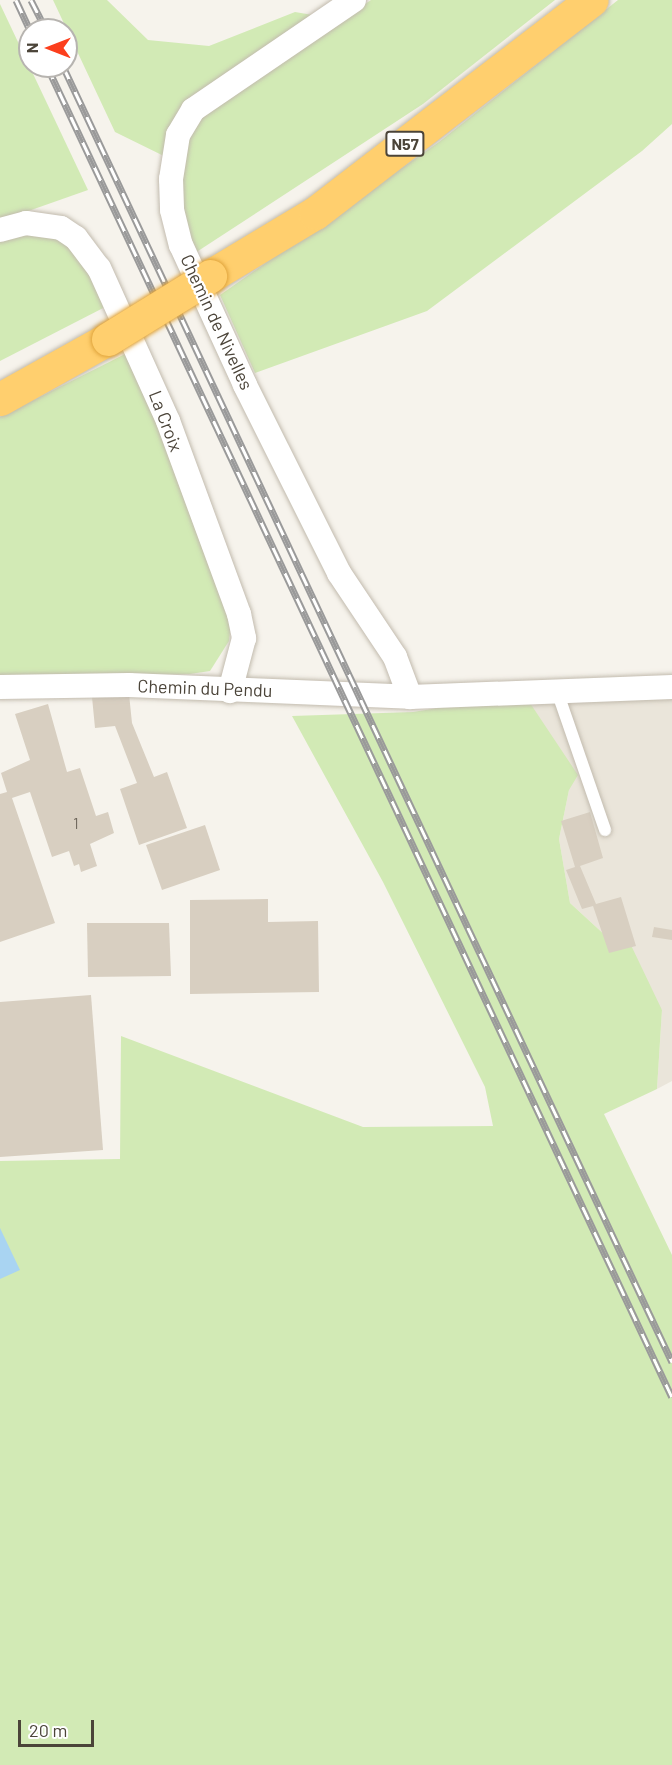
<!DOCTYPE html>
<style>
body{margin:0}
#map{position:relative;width:672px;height:1765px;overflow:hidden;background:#f6f3ec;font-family:Barlow,sans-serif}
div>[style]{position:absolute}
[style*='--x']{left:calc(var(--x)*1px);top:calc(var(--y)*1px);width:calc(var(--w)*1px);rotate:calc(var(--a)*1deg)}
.residential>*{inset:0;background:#eae5da}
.green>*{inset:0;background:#d2eab5}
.water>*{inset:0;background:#a9d4f2}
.building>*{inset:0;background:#d8cfc1}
.roads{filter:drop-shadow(0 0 2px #c2bbae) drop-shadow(0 0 2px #c2bbae)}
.lane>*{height:12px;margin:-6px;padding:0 6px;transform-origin:6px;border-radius:6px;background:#fff}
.street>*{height:24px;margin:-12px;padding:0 12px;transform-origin:12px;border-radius:12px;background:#fff}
.highway>*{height:33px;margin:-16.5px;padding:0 16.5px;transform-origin:16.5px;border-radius:16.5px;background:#ffcf6e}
.rail>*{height:7px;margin-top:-3.5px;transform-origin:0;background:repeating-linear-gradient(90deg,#fff 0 14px,#9a9a9a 0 28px);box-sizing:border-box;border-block:2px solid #9a9a9a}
.bridges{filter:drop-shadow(0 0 2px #e0a43c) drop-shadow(0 0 2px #e0a43c)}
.highway-bridge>*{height:33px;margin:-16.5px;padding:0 16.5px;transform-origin:16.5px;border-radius:16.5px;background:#ffcf6e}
span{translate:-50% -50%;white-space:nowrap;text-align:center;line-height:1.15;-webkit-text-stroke:4.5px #fff;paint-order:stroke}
.number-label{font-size:15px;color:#6e675b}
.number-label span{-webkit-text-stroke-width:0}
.shield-label span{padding:2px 4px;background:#fff;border:2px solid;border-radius:4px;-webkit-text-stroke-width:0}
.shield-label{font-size:16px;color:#4b4439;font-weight:700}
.street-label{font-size:18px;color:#4b4439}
.north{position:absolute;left:18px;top:18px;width:60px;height:60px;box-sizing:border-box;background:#fff;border:2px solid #b7b4b0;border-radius:50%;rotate:270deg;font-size:16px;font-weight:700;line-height:24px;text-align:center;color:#4b4439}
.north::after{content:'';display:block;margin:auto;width:21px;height:27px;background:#fc3f1d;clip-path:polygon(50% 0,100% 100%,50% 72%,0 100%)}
.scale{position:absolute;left:18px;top:1720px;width:76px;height:27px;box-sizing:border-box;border:3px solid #4b4439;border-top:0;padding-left:8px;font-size:18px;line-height:21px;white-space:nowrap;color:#4b4439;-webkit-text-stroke:4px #fff;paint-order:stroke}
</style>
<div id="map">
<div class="residential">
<i style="clip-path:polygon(672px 687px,672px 1081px,657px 1089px,662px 1010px,607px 937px,570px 903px,559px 839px,569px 790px,524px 694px)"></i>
</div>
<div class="green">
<i style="clip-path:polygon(53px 0,107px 0,148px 40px,209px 46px,295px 12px,330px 18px,210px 94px,172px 160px,115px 132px)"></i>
<i style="clip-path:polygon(371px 0,555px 0,423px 104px,195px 253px,181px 205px,182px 141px,199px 115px)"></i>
<i style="clip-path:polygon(618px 0,672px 0,672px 124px,642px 151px,427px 311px,255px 373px,220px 295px,439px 142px)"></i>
<i style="clip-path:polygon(0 4px,88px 190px,0 221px)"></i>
<i style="clip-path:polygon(27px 232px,56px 235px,79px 250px,109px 305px,0 361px,0 237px)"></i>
<i style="clip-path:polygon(133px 350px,232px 614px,229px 641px,210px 671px,190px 674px,0 679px,0 417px)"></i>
<i style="clip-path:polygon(524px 694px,578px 775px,569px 790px,559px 839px,570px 903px,607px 937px,629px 941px,662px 1010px,657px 1089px,604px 1114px,672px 1255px,672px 1765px,0 1765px,0 1161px,120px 1159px,121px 1036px,363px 1127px,493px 1126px,485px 1087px,383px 882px,292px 716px,413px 712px)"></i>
</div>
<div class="water">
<i style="clip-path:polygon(0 1228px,20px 1270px,0 1279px)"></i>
</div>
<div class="building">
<i style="clip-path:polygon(129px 694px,132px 723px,154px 777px,167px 772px,187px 828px,139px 845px,120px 789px,137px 783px,115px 726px,95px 728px,92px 697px)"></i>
<i style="clip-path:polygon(48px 704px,67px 772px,80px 768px,96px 816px,108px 812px,114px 833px,90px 844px,97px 866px,81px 872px,79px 864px,74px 866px,69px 851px,52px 857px,30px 792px,12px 798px,55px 923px,0 942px,0 794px,7px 792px,1px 773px,30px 760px,15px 714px)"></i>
<i style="clip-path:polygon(590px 812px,603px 858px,580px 866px,596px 904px,621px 897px,636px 946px,609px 953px,593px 906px,582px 909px,566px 870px,575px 867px,561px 821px)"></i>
<i style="clip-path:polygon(205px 825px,220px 870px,162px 890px,146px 845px)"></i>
<i style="clip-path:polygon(268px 899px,268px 922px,318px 921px,319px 992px,190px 994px,190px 900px)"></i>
<i style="clip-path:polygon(87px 923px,169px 923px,171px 976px,88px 977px)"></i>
<i style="clip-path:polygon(654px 927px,672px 930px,672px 940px,652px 937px)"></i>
<i style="clip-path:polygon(91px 995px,103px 1150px,0 1157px,0 1002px)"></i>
</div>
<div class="roads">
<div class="lane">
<i style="--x:558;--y:694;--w:144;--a:70.9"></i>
</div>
<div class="street">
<i style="--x:354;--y:0;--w:195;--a:145.7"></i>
<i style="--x:193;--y:110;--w:29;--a:121"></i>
<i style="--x:178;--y:135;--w:45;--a:99"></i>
<i style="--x:171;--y:179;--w:31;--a:88"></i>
<i style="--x:172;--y:210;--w:36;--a:76"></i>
<i style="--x:181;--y:245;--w:154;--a:65.4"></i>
<i style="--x:245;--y:385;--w:210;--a:63.4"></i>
<i style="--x:339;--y:573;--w:101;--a:56.3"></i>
<i style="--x:395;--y:657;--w:43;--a:69.4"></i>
<i style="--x:0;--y:230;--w:27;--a:-15"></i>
<i style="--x:26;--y:223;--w:35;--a:8"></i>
<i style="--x:61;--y:228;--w:18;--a:34"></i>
<i style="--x:76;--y:238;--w:38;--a:53"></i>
<i style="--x:99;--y:268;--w:168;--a:65.7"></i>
<i style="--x:168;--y:421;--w:206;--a:69.8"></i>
<i style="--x:239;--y:614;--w:25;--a:78"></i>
<i style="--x:244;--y:638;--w:55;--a:104.8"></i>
<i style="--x:0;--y:687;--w:129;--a:-0.9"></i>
<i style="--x:129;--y:685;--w:281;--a:2.4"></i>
<i style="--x:410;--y:697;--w:262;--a:-2.2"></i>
</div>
<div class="highway">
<i style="--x:210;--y:276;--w:122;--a:-31"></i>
<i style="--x:315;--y:213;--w:349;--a:-37.6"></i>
<i style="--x:0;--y:399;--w:124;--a:-29.1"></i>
</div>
</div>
<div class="rail">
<i style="--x:16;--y:0;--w:33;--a:65"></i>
<i style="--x:31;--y:0;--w:34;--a:63"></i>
<i style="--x:47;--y:66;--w:1470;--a:64.85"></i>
<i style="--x:63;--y:66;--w:1432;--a:64.83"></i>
</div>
<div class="bridges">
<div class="highway-bridge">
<i style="--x:108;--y:339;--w:120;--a:-31.7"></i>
</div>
</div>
<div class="number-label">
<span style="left:76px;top:824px">1</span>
</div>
<div class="shield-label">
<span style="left:405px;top:144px">N57</span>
</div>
<div class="street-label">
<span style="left:217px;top:322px;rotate:65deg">Chemin de Nivelles</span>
<span style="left:166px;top:421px;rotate:69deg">La Croix</span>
<span style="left:205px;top:688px;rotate:2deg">Chemin du Pendu</span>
</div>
<div class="north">N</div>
<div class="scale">20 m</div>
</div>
